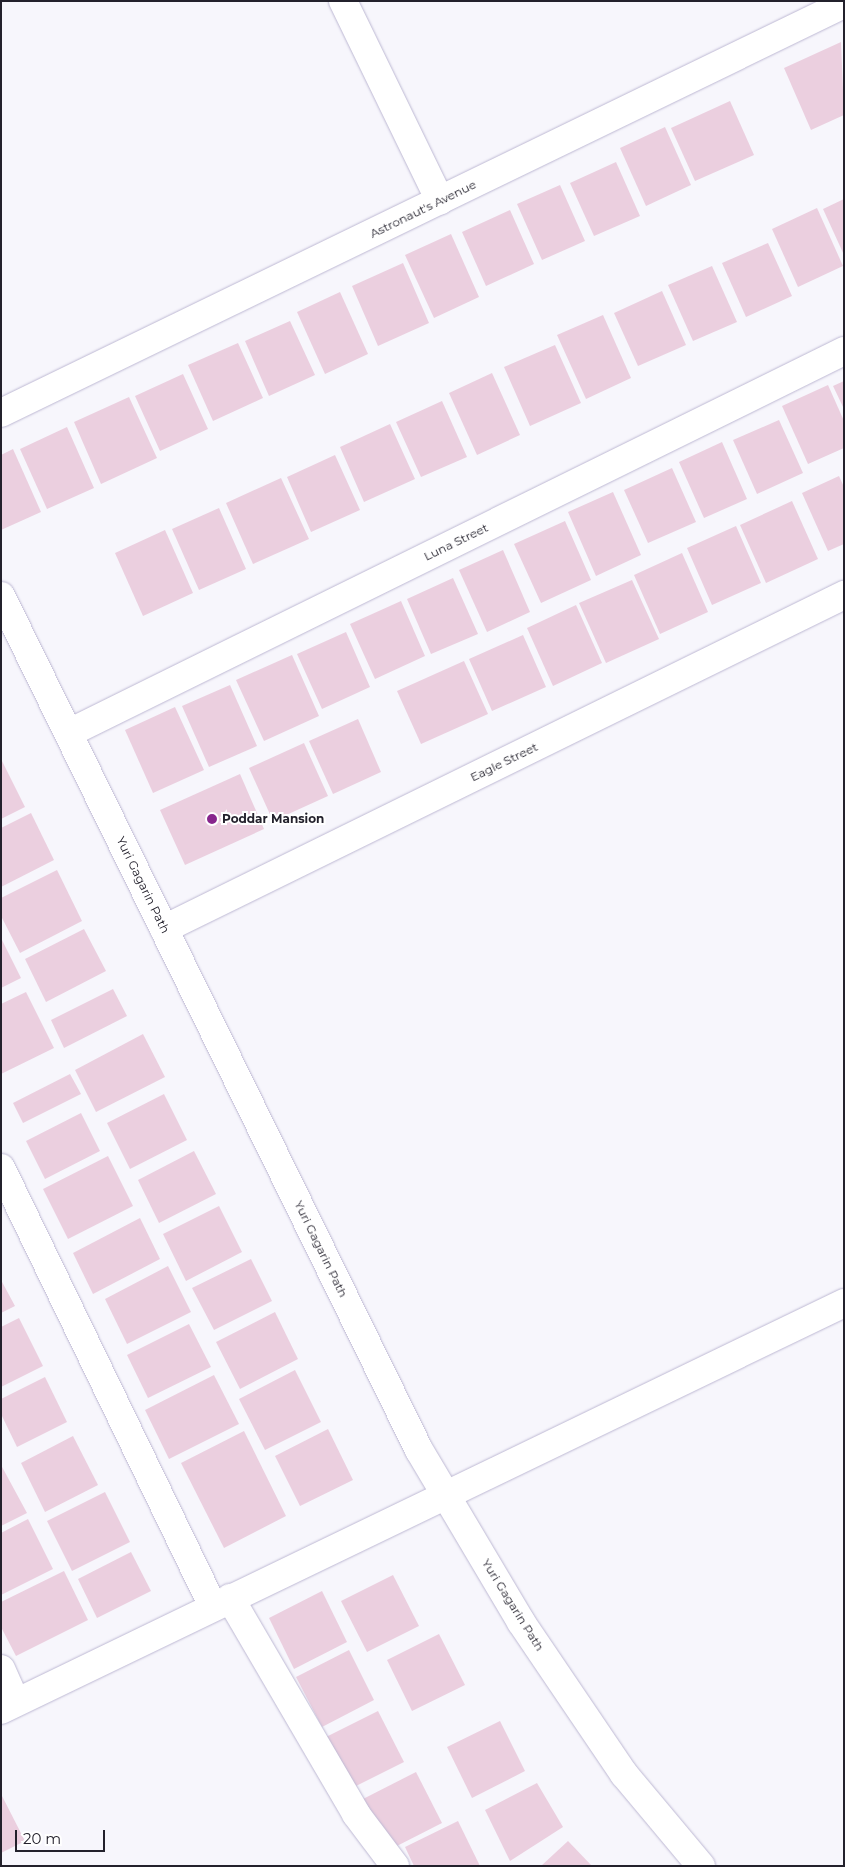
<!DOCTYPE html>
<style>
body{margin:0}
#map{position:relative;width:845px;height:1867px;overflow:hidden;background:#f7f6fc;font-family:Montserrat,sans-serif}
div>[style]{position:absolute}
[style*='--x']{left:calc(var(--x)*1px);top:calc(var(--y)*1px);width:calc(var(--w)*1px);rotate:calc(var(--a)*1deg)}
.building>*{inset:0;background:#ebcfdf}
.roads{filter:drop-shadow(0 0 1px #bdb8d3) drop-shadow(0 0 1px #bdb8d3)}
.street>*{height:28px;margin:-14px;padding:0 14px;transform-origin:14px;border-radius:14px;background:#fff}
.secondary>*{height:28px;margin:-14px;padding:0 14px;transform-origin:14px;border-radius:14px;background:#fff}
.dots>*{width:14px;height:14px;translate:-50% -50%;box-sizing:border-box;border:2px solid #fff;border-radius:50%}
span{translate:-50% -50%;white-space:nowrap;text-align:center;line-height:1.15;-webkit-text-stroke:4px #fff;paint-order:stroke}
.street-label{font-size:12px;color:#23212c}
.poi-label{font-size:12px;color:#23212c;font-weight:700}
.left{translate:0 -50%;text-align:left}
.frame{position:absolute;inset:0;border:2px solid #23212c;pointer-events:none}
.scale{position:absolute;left:15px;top:1830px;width:90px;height:22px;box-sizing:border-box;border:2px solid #23212c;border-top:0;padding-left:6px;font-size:15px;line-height:18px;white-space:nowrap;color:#23212c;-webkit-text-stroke:4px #fff;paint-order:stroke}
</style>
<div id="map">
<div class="building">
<i style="clip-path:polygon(841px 42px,844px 115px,811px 130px,784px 68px)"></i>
<i style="clip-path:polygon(730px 101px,754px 155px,695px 181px,671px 128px)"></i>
<i style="clip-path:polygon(665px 127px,691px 185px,646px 206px,620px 148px)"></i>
<i style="clip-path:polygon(616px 162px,640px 216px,594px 236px,570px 183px)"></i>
<i style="clip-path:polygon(560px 185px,585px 241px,542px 260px,517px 204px)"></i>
<i style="clip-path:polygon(844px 199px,844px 255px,823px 209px)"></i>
<i style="clip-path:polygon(817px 208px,843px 266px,798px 287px,772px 229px)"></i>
<i style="clip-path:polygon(510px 210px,534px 264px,486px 286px,462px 232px)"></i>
<i style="clip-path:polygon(451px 234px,479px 297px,434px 318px,405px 255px)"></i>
<i style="clip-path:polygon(768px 243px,792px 296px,746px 317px,722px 263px)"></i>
<i style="clip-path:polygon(403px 263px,429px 323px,378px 346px,352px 286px)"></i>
<i style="clip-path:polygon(712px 266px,737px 322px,693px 341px,668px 285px)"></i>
<i style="clip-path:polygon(662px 291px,686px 345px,638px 366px,614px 313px)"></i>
<i style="clip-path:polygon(340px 292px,368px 354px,325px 374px,297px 312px)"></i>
<i style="clip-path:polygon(603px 315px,631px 378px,586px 399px,557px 335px)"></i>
<i style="clip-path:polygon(290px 321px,315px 375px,269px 396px,245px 341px)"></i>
<i style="clip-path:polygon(238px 343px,263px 398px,213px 421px,188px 365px)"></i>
<i style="clip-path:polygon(555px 345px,581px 403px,530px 426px,504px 367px)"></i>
<i style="clip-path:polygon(492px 373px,520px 435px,477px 455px,449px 393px)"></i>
<i style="clip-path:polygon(183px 374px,208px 429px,160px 451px,135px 396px)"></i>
<i style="clip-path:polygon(844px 381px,844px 409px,833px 386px)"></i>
<i style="clip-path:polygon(828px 385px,844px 421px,844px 448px,808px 464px,782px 406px)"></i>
<i style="clip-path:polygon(129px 397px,157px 458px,101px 484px,74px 422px)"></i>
<i style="clip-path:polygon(442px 401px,467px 457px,421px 477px,396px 422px)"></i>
<i style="clip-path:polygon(779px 420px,803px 473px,757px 494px,733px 440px)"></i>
<i style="clip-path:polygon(390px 424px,415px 479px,364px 502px,340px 447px)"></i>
<i style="clip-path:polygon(67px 427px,94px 488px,47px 509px,20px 449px)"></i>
<i style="clip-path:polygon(722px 442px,747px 499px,704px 518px,679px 462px)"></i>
<i style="clip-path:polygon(13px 449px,41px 512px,1px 530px,1px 455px)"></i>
<i style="clip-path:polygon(335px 455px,360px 510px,311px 532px,287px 477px)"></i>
<i style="clip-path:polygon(672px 468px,696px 522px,648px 543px,624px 490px)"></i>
<i style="clip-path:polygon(839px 476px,844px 487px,844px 544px,828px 551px,802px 493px)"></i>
<i style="clip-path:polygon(281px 478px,309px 539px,253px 564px,226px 503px)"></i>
<i style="clip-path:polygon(613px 492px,641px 555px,596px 576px,568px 512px)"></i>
<i style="clip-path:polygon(792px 501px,818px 559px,766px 583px,740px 525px)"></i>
<i style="clip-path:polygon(219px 508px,246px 569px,199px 590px,172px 529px)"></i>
<i style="clip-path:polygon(565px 521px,591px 580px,541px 603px,514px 544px)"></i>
<i style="clip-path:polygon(736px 526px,761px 583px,712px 605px,687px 548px)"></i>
<i style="clip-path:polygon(165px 530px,193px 593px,143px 616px,115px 553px)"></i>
<i style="clip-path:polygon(503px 550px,530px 612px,487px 632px,459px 570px)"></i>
<i style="clip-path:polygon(682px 553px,708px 612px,660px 634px,634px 575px)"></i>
<i style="clip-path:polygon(453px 578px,478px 634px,431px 654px,407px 599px)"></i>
<i style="clip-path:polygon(632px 580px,659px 639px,606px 663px,579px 603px)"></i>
<i style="clip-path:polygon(401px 601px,425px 656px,375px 679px,350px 624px)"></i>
<i style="clip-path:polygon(576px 605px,602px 663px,553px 686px,527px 628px)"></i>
<i style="clip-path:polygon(346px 632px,370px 687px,322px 709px,297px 654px)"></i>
<i style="clip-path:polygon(523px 635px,546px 687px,492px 711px,469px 659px)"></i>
<i style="clip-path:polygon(292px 655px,319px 716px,264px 741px,236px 680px)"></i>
<i style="clip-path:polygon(464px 661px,488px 714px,421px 744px,397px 691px)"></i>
<i style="clip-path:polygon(230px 685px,257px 746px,209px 767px,182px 706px)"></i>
<i style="clip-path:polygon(175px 707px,204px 770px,153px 793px,125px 730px)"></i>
<i style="clip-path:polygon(358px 719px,381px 772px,333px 794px,309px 741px)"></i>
<i style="clip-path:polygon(304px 743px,328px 796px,273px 821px,249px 768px)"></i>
<i style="clip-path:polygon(1px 759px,25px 807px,1px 819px)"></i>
<i style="clip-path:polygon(240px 774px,264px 829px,185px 865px,160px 810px)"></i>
<i style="clip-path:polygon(31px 813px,54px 860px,1px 887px,1px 828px)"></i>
<i style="clip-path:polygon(57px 870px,82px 921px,20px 953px,1px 916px,1px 898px)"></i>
<i style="clip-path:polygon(84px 929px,106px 971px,46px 1002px,25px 959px)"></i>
<i style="clip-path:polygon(1px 938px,21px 978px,1px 988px)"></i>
<i style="clip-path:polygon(113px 989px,127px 1016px,64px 1048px,51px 1020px)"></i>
<i style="clip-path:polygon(26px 992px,54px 1048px,1px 1074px,1px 1004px)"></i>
<i style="clip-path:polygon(143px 1034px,165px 1077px,96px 1112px,75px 1070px)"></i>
<i style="clip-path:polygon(70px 1074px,81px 1094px,23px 1123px,13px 1103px)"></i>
<i style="clip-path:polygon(164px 1094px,187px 1140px,130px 1169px,107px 1123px)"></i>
<i style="clip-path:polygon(81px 1113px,100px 1151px,45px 1179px,26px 1141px)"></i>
<i style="clip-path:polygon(194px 1151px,216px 1194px,159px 1223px,138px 1180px)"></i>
<i style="clip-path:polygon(108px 1156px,133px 1206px,68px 1239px,43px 1189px)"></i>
<i style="clip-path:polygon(219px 1206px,242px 1252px,186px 1281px,163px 1234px)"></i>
<i style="clip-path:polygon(140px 1218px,160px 1259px,93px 1294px,73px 1253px)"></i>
<i style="clip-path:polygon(251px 1259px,272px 1301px,214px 1330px,192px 1288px)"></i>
<i style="clip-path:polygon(168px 1266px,191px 1312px,127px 1344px,105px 1299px)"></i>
<i style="clip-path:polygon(1px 1280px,15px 1306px,1px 1313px)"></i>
<i style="clip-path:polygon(275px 1312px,298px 1359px,240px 1389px,216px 1342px)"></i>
<i style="clip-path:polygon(19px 1318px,43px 1366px,1px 1387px,1px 1327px)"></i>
<i style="clip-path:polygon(189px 1324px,211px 1367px,148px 1398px,127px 1355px)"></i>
<i style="clip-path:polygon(295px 1370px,321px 1422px,265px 1450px,239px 1399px)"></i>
<i style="clip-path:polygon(214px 1375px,239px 1424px,169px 1459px,145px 1410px)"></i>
<i style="clip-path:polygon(45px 1377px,67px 1422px,17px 1447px,1px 1414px,1px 1399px)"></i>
<i style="clip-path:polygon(328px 1429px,353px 1480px,300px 1506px,275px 1456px)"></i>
<i style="clip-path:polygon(244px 1431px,286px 1516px,224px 1548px,181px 1463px)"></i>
<i style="clip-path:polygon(73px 1436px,98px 1485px,45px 1512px,21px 1463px)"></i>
<i style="clip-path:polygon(1px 1465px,27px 1513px,1px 1526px)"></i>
<i style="clip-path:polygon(105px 1492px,130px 1542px,72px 1571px,47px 1521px)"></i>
<i style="clip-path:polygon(28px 1519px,53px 1569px,1px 1595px,1px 1533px)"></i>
<i style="clip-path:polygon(131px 1552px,151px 1591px,97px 1618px,78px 1579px)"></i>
<i style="clip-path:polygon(64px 1571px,88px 1620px,16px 1656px,1px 1627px,1px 1602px)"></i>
<i style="clip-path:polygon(393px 1575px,419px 1626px,367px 1652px,341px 1601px)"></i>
<i style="clip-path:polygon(322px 1591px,347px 1642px,294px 1669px,269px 1618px)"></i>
<i style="clip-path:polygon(439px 1634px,465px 1685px,412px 1711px,387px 1660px)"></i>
<i style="clip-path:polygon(349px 1650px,374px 1700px,322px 1727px,296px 1677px)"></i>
<i style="clip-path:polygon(378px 1711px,404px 1762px,352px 1788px,326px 1737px)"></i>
<i style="clip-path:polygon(500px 1721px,525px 1771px,472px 1798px,447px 1747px)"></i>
<i style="clip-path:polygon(416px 1772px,442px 1823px,389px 1850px,363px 1799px)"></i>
<i style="clip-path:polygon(537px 1783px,563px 1827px,510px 1861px,485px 1810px)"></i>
<i style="clip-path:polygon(1px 1794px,25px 1841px,1px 1853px)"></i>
<i style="clip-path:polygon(458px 1821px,480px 1866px,414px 1866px,405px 1847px)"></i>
<i style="clip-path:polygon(568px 1841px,592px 1866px,541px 1866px)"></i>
</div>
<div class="roads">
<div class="street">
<i style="--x:343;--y:1;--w:222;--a:64.1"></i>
<i style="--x:1;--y:413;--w:937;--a:-25.88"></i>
<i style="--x:69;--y:733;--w:864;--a:-26.24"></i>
<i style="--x:164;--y:929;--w:758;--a:-26.16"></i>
<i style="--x:1;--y:1168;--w:487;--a:64.2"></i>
<i style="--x:230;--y:1598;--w:250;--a:59.7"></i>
<i style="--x:356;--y:1814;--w:65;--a:53.1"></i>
<i style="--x:1;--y:1669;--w:36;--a:66"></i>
<i style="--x:1;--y:1710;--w:936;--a:-25.77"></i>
</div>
<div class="secondary">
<i style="--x:1;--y:596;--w:951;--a:63.92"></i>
<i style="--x:419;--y:1450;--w:200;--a:59.3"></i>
<i style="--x:521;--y:1622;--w:184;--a:55.9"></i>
<i style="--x:624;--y:1774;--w:120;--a:50.1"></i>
</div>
</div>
<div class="dots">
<i style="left:212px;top:819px;background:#88258d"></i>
</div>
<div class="street-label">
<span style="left:423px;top:209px;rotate:-26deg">Astronaut's Avenue</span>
<span style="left:456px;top:542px;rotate:-26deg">Luna Street</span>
<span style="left:504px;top:762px;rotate:-26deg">Eagle Street</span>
<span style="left:143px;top:885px;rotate:64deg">Yuri Gagarin Path</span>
<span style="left:321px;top:1249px;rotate:64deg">Yuri Gagarin Path</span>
<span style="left:513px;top:1605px;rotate:58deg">Yuri Gagarin Path</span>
</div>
<div class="poi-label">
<span class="left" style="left:222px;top:819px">Poddar Mansion</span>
</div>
<div class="frame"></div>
<div class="scale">20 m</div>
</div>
